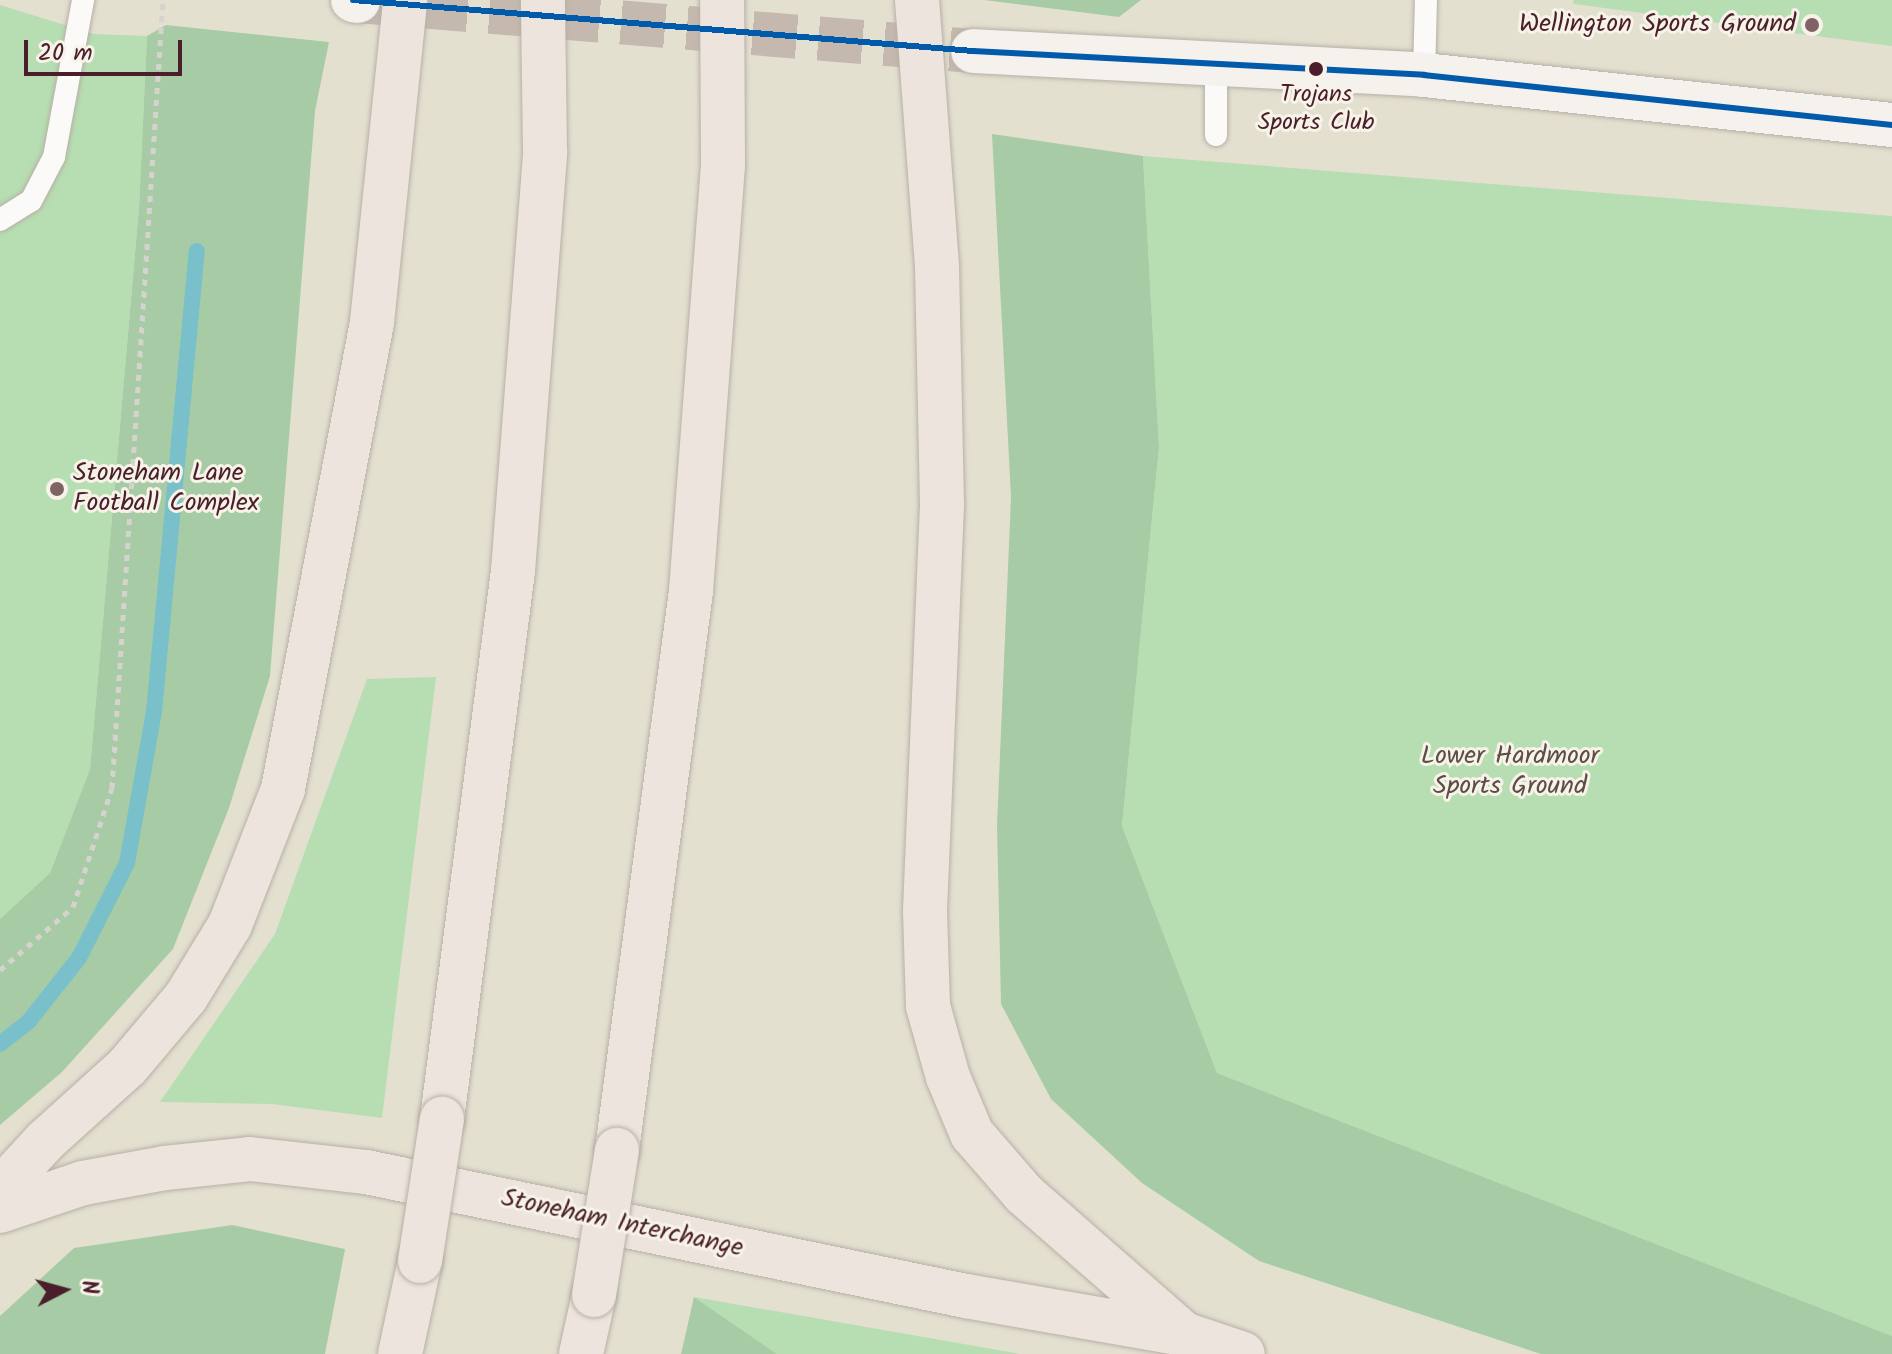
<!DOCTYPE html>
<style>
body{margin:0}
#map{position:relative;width:1892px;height:1354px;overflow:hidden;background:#e4e0d0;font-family:Kalam,sans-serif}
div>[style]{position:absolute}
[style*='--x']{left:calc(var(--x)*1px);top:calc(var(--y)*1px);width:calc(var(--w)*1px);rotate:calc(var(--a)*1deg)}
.green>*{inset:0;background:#b7deb2}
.forest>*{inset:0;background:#a7cca5}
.stream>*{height:16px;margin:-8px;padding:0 8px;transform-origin:8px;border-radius:8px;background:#79c0cb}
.secondary-tunnel>*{height:44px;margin-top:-22px;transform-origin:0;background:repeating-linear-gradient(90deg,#c5b9af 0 44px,transparent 0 66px)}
.path>*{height:5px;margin-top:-2.5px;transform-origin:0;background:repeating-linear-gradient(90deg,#d6d2ce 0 6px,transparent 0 12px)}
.roads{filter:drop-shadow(0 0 2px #b6b0a7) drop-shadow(0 0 2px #b6b0a7)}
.lane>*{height:22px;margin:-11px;padding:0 11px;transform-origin:11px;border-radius:11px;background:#fbfaf8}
.secondary>*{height:44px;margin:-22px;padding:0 22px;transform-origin:22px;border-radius:22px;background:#f5f2ee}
.primary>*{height:44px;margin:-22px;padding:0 22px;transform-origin:22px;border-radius:22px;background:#ede5dd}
.highway>*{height:44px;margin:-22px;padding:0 22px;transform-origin:22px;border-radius:22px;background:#ede5dd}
.bridges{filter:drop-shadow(0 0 2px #b6b0a7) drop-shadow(0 0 2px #b6b0a7)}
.highway-bridge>*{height:44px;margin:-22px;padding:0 22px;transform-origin:22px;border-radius:22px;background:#ede5dd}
.bus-1>*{height:6px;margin:-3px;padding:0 3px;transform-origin:3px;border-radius:3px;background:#025aaa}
.dots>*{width:22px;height:22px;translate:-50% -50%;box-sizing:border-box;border:4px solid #f7f3e8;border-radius:50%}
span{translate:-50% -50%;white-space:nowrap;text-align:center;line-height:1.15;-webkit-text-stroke:6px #f7f3e8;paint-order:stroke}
.bus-label{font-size:24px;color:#4a1f2b}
.poi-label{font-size:26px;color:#4a1f2b}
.right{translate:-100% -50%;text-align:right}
.left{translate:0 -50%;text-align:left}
.park-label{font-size:26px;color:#5c4e47}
.street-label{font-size:26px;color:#4a1f2b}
.north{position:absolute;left:24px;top:1250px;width:80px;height:80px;-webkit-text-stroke:6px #f7f3e8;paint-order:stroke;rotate:84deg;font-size:22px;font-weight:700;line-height:32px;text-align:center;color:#4a1f2b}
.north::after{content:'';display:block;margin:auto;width:28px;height:36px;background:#4a1f2b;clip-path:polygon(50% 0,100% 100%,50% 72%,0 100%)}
.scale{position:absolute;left:24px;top:40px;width:158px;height:36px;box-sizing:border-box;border:4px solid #4a1f2b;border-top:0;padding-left:10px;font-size:24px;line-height:28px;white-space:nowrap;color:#4a1f2b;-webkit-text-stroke:6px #f7f3e8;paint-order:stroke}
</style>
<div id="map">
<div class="green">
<i style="clip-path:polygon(1573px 0,1892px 0,1892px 46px,1574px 4px)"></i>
<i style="clip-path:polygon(0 5px,94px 34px,147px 36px,139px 208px,90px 769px,50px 873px,0 919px)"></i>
<i style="clip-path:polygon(1143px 156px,1892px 216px,1892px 1336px,1217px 1073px,1122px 826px,1159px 447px)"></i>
<i style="clip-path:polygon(436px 677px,382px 1118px,272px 1104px,160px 1102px,275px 934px,367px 679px)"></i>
<i style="clip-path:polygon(694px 1297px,1021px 1354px,777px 1354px)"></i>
</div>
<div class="forest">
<i style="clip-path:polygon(984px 0,1141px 0,1119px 17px)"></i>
<i style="clip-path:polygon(166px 25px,329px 42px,315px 111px,270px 676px,229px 808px,173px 949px,62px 1072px,0 1125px,0 919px,50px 873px,90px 769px,139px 208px,147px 36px)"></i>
<i style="clip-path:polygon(992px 134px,1143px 156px,1159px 447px,1122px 826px,1217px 1073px,1892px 1336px,1892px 1354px,1541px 1354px,1259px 1261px,1142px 1183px,1051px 1099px,1001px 1004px,997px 825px,1011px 497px)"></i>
<i style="clip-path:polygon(232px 1225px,345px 1249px,325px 1354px,0 1354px,0 1316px,74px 1248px)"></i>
<i style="clip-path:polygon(694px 1297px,777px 1354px,681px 1354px)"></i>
</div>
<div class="stream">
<i style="--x:0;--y:1044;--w:37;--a:-38"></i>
<i style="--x:29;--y:1021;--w:80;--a:-51.6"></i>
<i style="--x:79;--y:958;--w:106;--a:-63.2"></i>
<i style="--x:127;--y:863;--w:153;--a:-79.9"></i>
<i style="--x:154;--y:712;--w:463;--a:-84.7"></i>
</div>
<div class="secondary-tunnel">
<i style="--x:358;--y:1;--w:617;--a:4.65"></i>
</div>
<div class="path">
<i style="--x:0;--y:970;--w:96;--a:-40.8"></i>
<i style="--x:73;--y:907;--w:125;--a:-71.9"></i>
<i style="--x:112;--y:788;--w:790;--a:-86.3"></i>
</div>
<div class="roads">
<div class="lane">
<i style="--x:1424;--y:75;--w:75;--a:-88.5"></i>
<i style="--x:1216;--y:135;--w:68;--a:-90"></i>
<i style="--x:0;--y:220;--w:36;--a:-32"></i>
<i style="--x:31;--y:201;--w:50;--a:-62.4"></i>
<i style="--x:54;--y:157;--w:160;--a:-79.5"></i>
</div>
<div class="secondary">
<i style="--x:353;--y:0;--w:5;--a:11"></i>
<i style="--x:973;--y:51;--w:452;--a:3"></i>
<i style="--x:1424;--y:75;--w:471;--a:6.1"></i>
</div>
<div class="primary">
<i style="--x:0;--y:1211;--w:88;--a:-18.6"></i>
<i style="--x:83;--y:1183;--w:83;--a:-10.4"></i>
<i style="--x:165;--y:1168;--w:85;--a:-6"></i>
<i style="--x:250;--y:1159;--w:117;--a:6.4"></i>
<i style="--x:366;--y:1172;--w:613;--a:11.68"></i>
<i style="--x:966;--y:1296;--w:221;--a:9.9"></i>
<i style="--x:1184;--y:1334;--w:62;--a:18.7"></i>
</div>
<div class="highway">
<i style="--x:917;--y:0;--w:267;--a:85.7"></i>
<i style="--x:937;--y:266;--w:239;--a:88.8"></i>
<i style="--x:942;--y:505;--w:406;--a:92.4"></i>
<i style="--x:925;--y:911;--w:95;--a:88.2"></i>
<i style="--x:928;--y:1006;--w:74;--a:74.3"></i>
<i style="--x:948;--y:1077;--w:62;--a:67.2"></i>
<i style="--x:972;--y:1134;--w:79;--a:49.1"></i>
<i style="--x:1024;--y:1194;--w:213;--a:41.2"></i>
<i style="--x:442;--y:1119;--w:553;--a:-82.62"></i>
<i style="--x:513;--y:571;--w:421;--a:-85.6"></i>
<i style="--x:545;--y:151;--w:151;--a:-90.8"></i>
<i style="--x:617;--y:1150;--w:564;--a:-82.46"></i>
<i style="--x:691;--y:591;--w:427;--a:-85.7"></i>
<i style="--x:723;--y:165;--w:165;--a:-90.3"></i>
<i style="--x:0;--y:1190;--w:67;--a:-47.4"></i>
<i style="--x:45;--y:1141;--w:110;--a:-42.1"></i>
<i style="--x:127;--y:1067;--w:92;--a:-49.9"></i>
<i style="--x:186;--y:997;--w:84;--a:-58.6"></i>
<i style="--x:230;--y:925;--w:146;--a:-68.7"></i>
<i style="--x:283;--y:789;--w:475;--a:-79.2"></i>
<i style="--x:372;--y:322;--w:324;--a:-84.1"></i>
<i style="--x:400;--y:1354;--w:95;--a:-77.9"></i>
<i style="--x:581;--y:1354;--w:60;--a:-77.6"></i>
</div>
</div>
<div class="bridges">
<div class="highway-bridge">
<i style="--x:420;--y:1261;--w:144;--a:-81.2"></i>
<i style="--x:594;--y:1295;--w:147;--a:-81"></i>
</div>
</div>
<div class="bus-1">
<i style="--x:353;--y:0;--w:622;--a:4.7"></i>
<i style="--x:973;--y:51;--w:452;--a:3"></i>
<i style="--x:1424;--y:75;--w:471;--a:6.1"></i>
</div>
<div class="dots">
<i style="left:1812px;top:25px;background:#806365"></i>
<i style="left:1316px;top:69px;background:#4a1f2b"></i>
<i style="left:57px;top:489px;background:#806365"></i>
</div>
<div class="bus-label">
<span style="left:1316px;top:109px">Trojans<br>Sports Club</span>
</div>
<div class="poi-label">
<span class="right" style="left:1796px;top:25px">Wellington Sports Ground</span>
<span class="left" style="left:73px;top:489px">Stoneham Lane<br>Football Complex</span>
</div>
<div class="park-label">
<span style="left:1510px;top:772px">Lower Hardmoor<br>Sports Ground</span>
</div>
<div class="street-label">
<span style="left:622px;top:1224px;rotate:12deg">Stoneham Interchange</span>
</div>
<div class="north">N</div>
<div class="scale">20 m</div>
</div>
